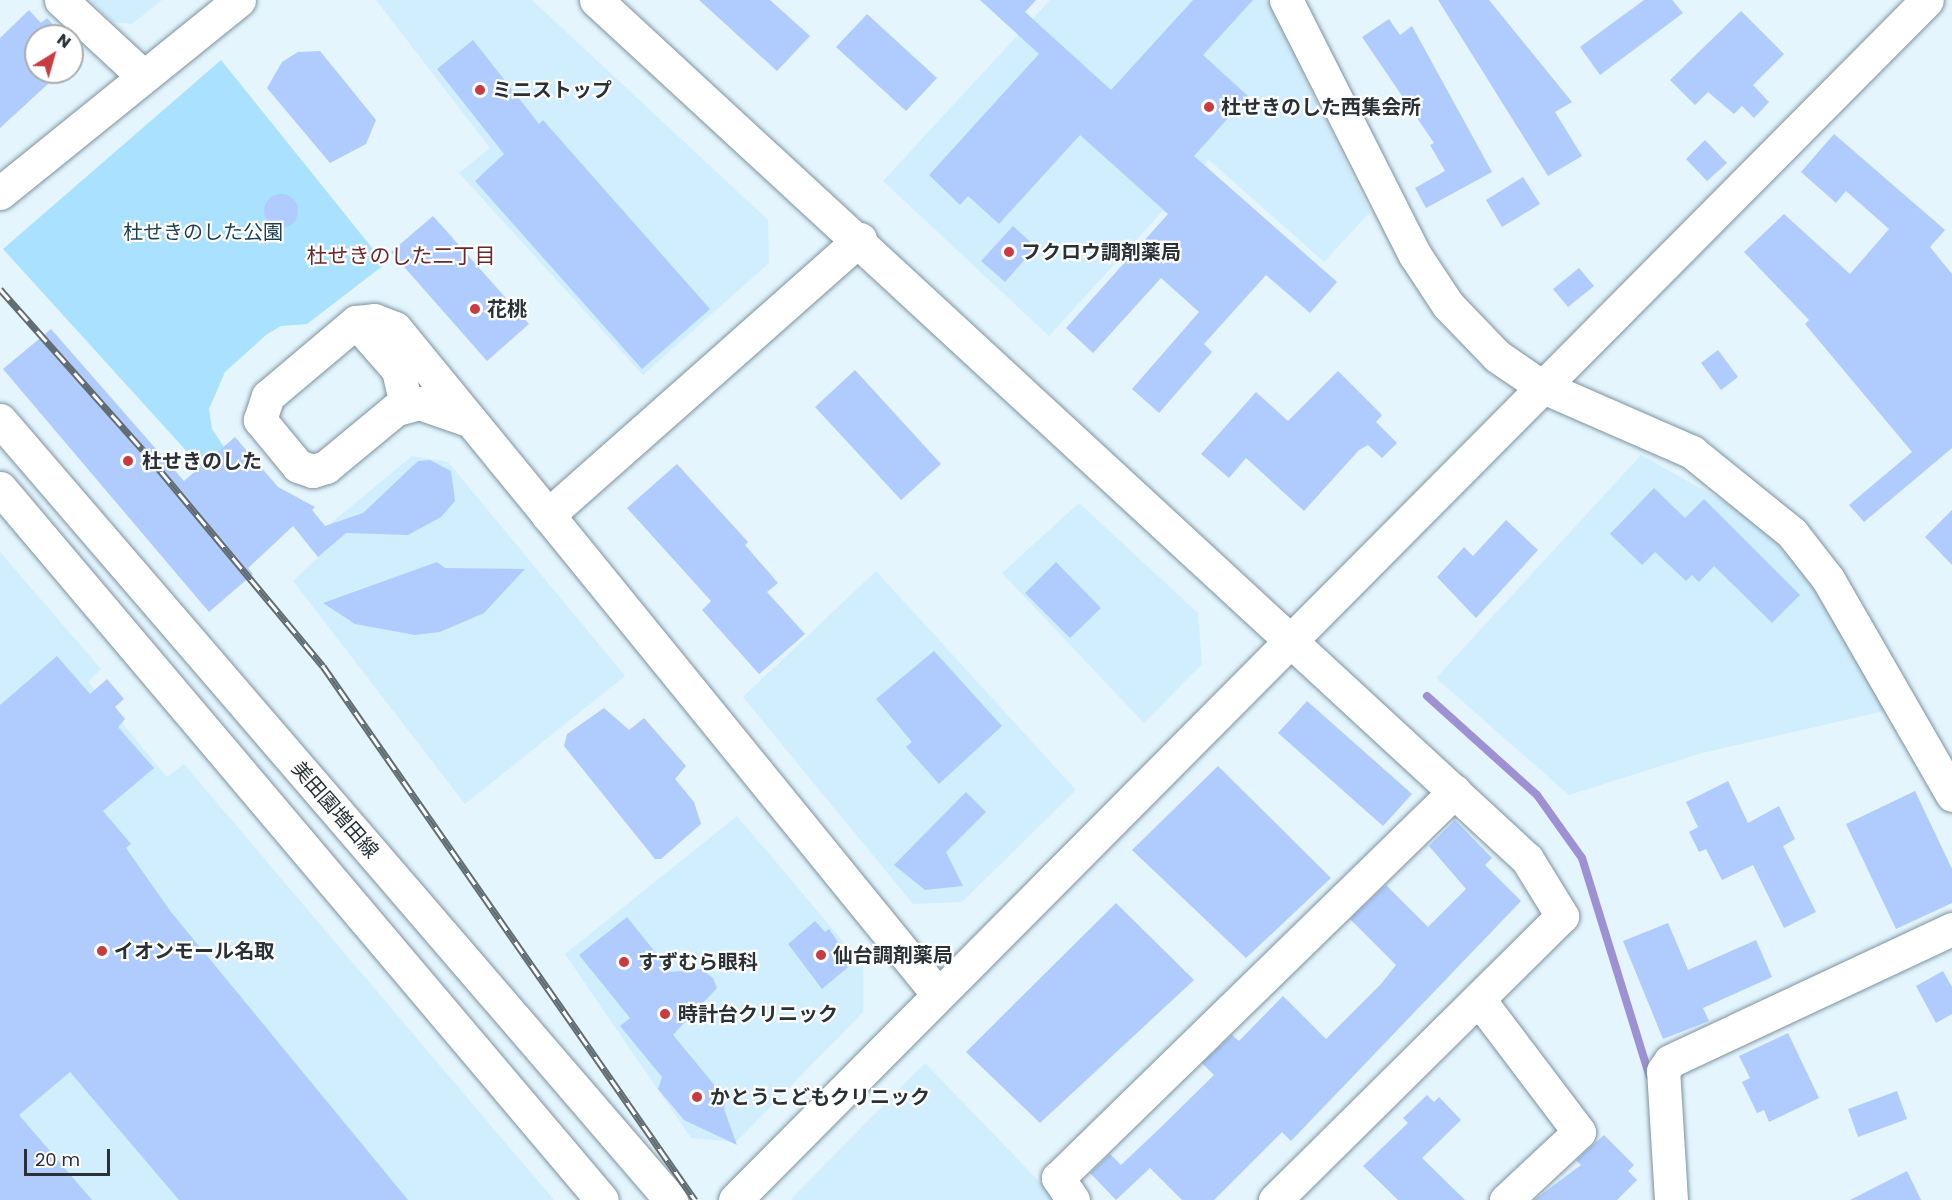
<!DOCTYPE html>
<meta charset="utf-8">
<style>
body{margin:0}
#map{position:relative;width:1952px;height:1200px;overflow:hidden;background:#e4f5fe;font-family:Poppins,"Noto Sans JP",sans-serif}
div>[style]{position:absolute}
[style*='--x']{left:calc(var(--x)*1px);top:calc(var(--y)*1px);width:calc(var(--w)*1px);rotate:calc(var(--a)*1deg)}
.built>*{inset:0;background:#d1eefe}
.green>*{inset:0;background:#a9e1ff}
.stream>*{height:8px;margin:-4px;padding:0 4px;transform-origin:4px;border-radius:4px;background:#9d91d3}
.building>*{inset:0;background:#b0ccff}
.round{border-radius:50%}
.roads{filter:drop-shadow(0 0 2px #7f929d) drop-shadow(0 0 2px #7f929d)}
.minor>*{height:33px;margin:-16.5px;padding:0 16.5px;transform-origin:16.5px;border-radius:16.5px;background:#fff}
.major>*{height:33px;margin:-16.5px;padding:0 16.5px;transform-origin:16.5px;border-radius:16.5px;background:#fff}
.rail>*{height:7px;margin-top:-3.5px;transform-origin:0;background:repeating-linear-gradient(90deg,#fff 0 14px,#626d73 0 28px);box-sizing:border-box;border-block:2px solid #626d73}
.dots>*{width:16px;height:16px;translate:-50% -50%;box-sizing:border-box;border:3px solid #fff;border-radius:50%}
span{translate:-50% -50%;white-space:nowrap;text-align:center;line-height:1.15;-webkit-text-stroke:4.5px #fff;paint-order:stroke}
.poi-label{font-size:20px;color:#293136;font-weight:700}
.left{translate:0 -50%;text-align:left}
.park-label{font-size:20px;color:#1b3f50}
.street-label{font-size:20px;color:#293136}
.neighbourhood-label{font-size:21px;color:#6c2627}
.north{position:absolute;left:24px;top:24px;width:60px;height:60px;box-sizing:border-box;background:#fff;border:2px solid #a9adaf;border-radius:50%;rotate:37deg;font-size:16px;font-weight:700;line-height:24px;text-align:center;color:#293136}
.north::after{content:'';display:block;margin:auto;width:21px;height:27px;background:#c93a41;clip-path:polygon(50% 0,100% 100%,50% 72%,0 100%)}
.scale{position:absolute;left:24px;top:1149px;width:86px;height:27px;box-sizing:border-box;border:3px solid #293136;border-top:0;padding-left:8px;font-size:18px;line-height:21px;white-space:nowrap;color:#293136;-webkit-text-stroke:4px #fff;paint-order:stroke}
</style>
<div id="map">
<div class="built">
<i style="clip-path:polygon(90px 0,162px 0,132px 24px,113px 22px)"></i>
<i style="clip-path:polygon(376px 0,532px 0,768px 220px,769px 263px,643px 375px,459px 173px,490px 148px)"></i>
<i style="clip-path:polygon(1050px 0,1267px 0,1370px 212px,1324px 262px,1209px 160px,1049px 336px,883px 181px)"></i>
<i style="clip-path:polygon(1641px 455px,1741px 511px,1777px 542px,1813px 585px,1888px 710px,1702px 753px,1569px 795px,1436px 678px)"></i>
<i style="clip-path:polygon(412px 456px,448px 462px,625px 676px,465px 804px,293px 581px,318px 557px,326px 527px)"></i>
<i style="clip-path:polygon(1079px 503px,1198px 613px,1202px 664px,1144px 723px,1002px 573px)"></i>
<i style="clip-path:polygon(0 552px,101px 669px,88px 682px,167px 777px,184px 764px,554px 1200px,0 1200px)"></i>
<i style="clip-path:polygon(876px 571px,1076px 790px,962px 902px,913px 904px,743px 697px)"></i>
<i style="clip-path:polygon(737px 816px,863px 965px,863px 1012px,736px 1142px,691px 1138px,565px 954px)"></i>
<i style="clip-path:polygon(925px 1063px,1057px 1200px,792px 1200px,792px 1198px)"></i>
</div>
<div class="green">
<i style="clip-path:polygon(221px 60px,385px 264px,307px 324px,281px 326px,266px 335px,225px 372px,209px 409px,212px 429px,224px 447px,201px 467px,3px 249px)"></i>
</div>
<div class="stream">
<i style="--x:1427;--y:696;--w:148;--a:42"></i>
<i style="--x:1537;--y:795;--w:77;--a:54.5"></i>
<i style="--x:1582;--y:858;--w:229;--a:72.8"></i>
</div>
<div class="building">
<i style="clip-path:polygon(699px 0,770px 0,810px 36px,777px 71px)"></i>
<i style="clip-path:polygon(980px 0,1036px 0,1025px 12px,1111px 90px,1193px 0,1253px 0,1203px 55px,1248px 96px,1194px 156px,1337px 282px,1310px 313px,1266px 275px,1204px 344px,1212px 352px,1159px 413px,1132px 389px,1199px 312px,1161px 278px,1093px 353px,1066px 328px,1168px 214px,1080px 135px,999px 224px,968px 196px,960px 205px,929px 175px,1039px 54px)"></i>
<i style="clip-path:polygon(1438px 0,1489px 0,1572px 102px,1555px 112px,1582px 156px,1548px 176px)"></i>
<i style="clip-path:polygon(1644px 0,1672px 0,1683px 13px,1600px 75px,1580px 47px)"></i>
<i style="clip-path:polygon(29px 10px,41px 23px,47px 18px,64px 36px,36px 36px,36px 72px,61px 72px,0 128px,0 38px)"></i>
<i style="clip-path:polygon(1741px 11px,1784px 54px,1753px 85px,1769px 102px,1754px 118px,1742px 106px,1734px 114px,1708px 92px,1695px 105px,1670px 80px)"></i>
<i style="clip-path:polygon(867px 14px,937px 78px,906px 111px,836px 47px)"></i>
<i style="clip-path:polygon(1389px 19px,1400px 35px,1412px 26px,1492px 172px,1426px 208px,1415px 188px,1445px 171px,1430px 145px,1434px 143px,1362px 37px)"></i>
<i style="clip-path:polygon(473px 40px,539px 124px,543px 120px,710px 309px,642px 369px,475px 181px,504px 154px,437px 69px)"></i>
<i style="clip-path:polygon(72px 44px,81px 53px,72px 61px)"></i>
<i style="clip-path:polygon(320px 51px,376px 120px,366px 144px,330px 163px,267px 88px,282px 62px,298px 52px)"></i>
<i style="clip-path:polygon(1834px 134px,1945px 230px,1930px 247px,1952px 274px,1952px 448px,1864px 522px,1849px 505px,1912px 452px,1805px 324px,1809px 320px,1744px 252px,1784px 214px,1850px 274px,1889px 229px,1846px 191px,1836px 203px,1801px 172px)"></i>
<i style="clip-path:polygon(1705px 140px,1727px 163px,1707px 181px,1686px 159px)"></i>
<i style="clip-path:polygon(1523px 177px,1540px 204px,1502px 227px,1486px 200px)"></i>
<i class="round" style="left:264px;top:194px;width:34px;height:34px"></i>
<i style="clip-path:polygon(433px 216px,529px 324px,487px 361px,391px 252px)"></i>
<i style="clip-path:polygon(1013px 226px,1036px 247px,1005px 282px,981px 261px)"></i>
<i style="clip-path:polygon(1579px 268px,1594px 286px,1568px 307px,1553px 289px)"></i>
<i style="clip-path:polygon(51px 329px,184px 481px,235px 437px,278px 487px,315px 507px,312px 510px,325px 526px,363px 513px,418px 461px,430px 460px,451px 471px,455px 501px,441px 517px,408px 535px,346px 533px,318px 557px,293px 526px,248px 568px,253px 574px,209px 612px,3px 369px)"></i>
<i style="clip-path:polygon(1718px 350px,1738px 377px,1721px 390px,1701px 363px)"></i>
<i style="clip-path:polygon(855px 370px,941px 464px,901px 500px,815px 407px)"></i>
<i style="clip-path:polygon(1338px 371px,1382px 415px,1376px 422px,1397px 443px,1382px 458px,1368px 445px,1359px 450px,1304px 511px,1246px 458px,1229px 478px,1201px 454px,1256px 392px,1288px 421px)"></i>
<i style="clip-path:polygon(677px 464px,748px 542px,745px 545px,778px 583px,767px 592px,805px 634px,759px 674px,702px 610px,711px 601px,627px 508px)"></i>
<i style="clip-path:polygon(1654px 488px,1685px 518px,1704px 499px,1800px 595px,1772px 623px,1714px 566px,1699px 582px,1692px 575px,1686px 581px,1655px 552px,1642px 565px,1610px 534px)"></i>
<i style="clip-path:polygon(1952px 510px,1952px 565px,1925px 537px)"></i>
<i style="clip-path:polygon(1506px 520px,1538px 550px,1476px 618px,1437px 577px,1464px 547px,1473px 556px)"></i>
<i style="clip-path:polygon(437px 562px,445px 568px,525px 569px,484px 613px,440px 632px,415px 635px,355px 624px,323px 603px)"></i>
<i style="clip-path:polygon(1056px 562px,1101px 608px,1070px 638px,1025px 593px)"></i>
<i style="clip-path:polygon(934px 651px,1002px 726px,939px 784px,906px 747px,912px 742px,876px 699px)"></i>
<i style="clip-path:polygon(57px 656px,90px 694px,107px 679px,124px 699px,115px 707px,125px 719px,118px 727px,154px 768px,103px 811px,131px 844px,126px 848px,171px 912px,408px 1200px,179px 1200px,70px 1072px,19px 1115px,92px 1200px,0 1200px,0 705px)"></i>
<i style="clip-path:polygon(1307px 701px,1412px 794px,1383px 826px,1278px 733px)"></i>
<i style="clip-path:polygon(604px 708px,629px 730px,644px 718px,686px 766px,675px 779px,694px 802px,701px 824px,661px 859px,655px 859px,564px 746px,567px 734px)"></i>
<i style="clip-path:polygon(1218px 766px,1331px 878px,1246px 958px,1132px 850px)"></i>
<i style="clip-path:polygon(1728px 781px,1748px 823px,1779px 806px,1795px 839px,1783px 846px,1816px 912px,1784px 928px,1753px 865px,1722px 880px,1706px 849px,1699px 852px,1689px 832px,1698px 827px,1686px 802px)"></i>
<i style="clip-path:polygon(1915px 791px,1952px 869px,1952px 903px,1896px 929px,1846px 824px)"></i>
<i style="clip-path:polygon(966px 792px,986px 812px,946px 852px,963px 886px,925px 890px,894px 865px)"></i>
<i style="clip-path:polygon(1455px 820px,1492px 858px,1485px 865px,1521px 901px,1291px 1141px,1282px 1132px,1214px 1200px,1182px 1200px,1150px 1168px,1116px 1200px,1090px 1173px,1110px 1154px,1121px 1165px,1159px 1129px,1214px 1075px,1202px 1063px,1232px 1035px,1239px 1041px,1283px 996px,1326px 1039px,1381px 984px,1396px 965px,1350px 919px,1386px 885px,1428px 927px,1466px 889px,1429px 846px)"></i>
<i style="clip-path:polygon(1116px 903px,1194px 980px,1040px 1123px,966px 1052px)"></i>
<i style="clip-path:polygon(627px 917px,671px 972px,701px 969px,713px 978px,717px 988px,673px 1035px,726px 1099px,724px 1109px,737px 1145px,684px 1120px,658px 1089px,662px 1077px,620px 1026px,630px 1018px,579px 955px)"></i>
<i style="clip-path:polygon(815px 921px,825px 932px,829px 929px,853px 963px,822px 989px,788px 944px)"></i>
<i style="clip-path:polygon(1668px 923px,1688px 970px,1756px 940px,1772px 977px,1703px 1008px,1709px 1021px,1663px 1039px,1623px 941px)"></i>
<i style="clip-path:polygon(1943px 971px,1952px 987px,1952px 1014px,1936px 1023px,1916px 986px)"></i>
<i style="clip-path:polygon(1788px 1033px,1819px 1098px,1769px 1122px,1764px 1110px,1757px 1113px,1742px 1082px,1750px 1078px,1739px 1056px)"></i>
<i style="clip-path:polygon(1897px 1091px,1907px 1119px,1858px 1137px,1848px 1109px)"></i>
<i style="clip-path:polygon(1427px 1095px,1434px 1102px,1439px 1097px,1461px 1120px,1422px 1158px,1465px 1200px,1398px 1200px,1363px 1166px,1408px 1123px,1403px 1118px)"></i>
<i style="clip-path:polygon(1604px 1135px,1634px 1165px,1628px 1171px,1637px 1180px,1617px 1200px,1534px 1200px,1581px 1165px,1576px 1160px)"></i>
<i style="clip-path:polygon(1907px 1171px,1921px 1200px,1850px 1200px)"></i>
</div>
<div class="roads">
<div class="minor">
<i style="--x:61;--y:0;--w:109;--a:42.8"></i>
<i style="--x:596;--y:0;--w:1267;--a:42.7"></i>
<i style="--x:1527;--y:859;--w:67;--a:58.4"></i>
<i style="--x:1562;--y:916;--w:404;--a:135.3"></i>
<i style="--x:1286;--y:0;--w:286;--a:63.2"></i>
<i style="--x:1415;--y:255;--w:60;--a:56.6"></i>
<i style="--x:1448;--y:305;--w:71;--a:46.1"></i>
<i style="--x:1497;--y:356;--w:53;--a:34.3"></i>
<i style="--x:1541;--y:386;--w:165;--a:23.6"></i>
<i style="--x:1692;--y:452;--w:129;--a:39"></i>
<i style="--x:1792;--y:533;--w:58;--a:52"></i>
<i style="--x:1828;--y:579;--w:249;--a:60.1"></i>
<i style="--x:0;--y:193;--w:307;--a:-38.9"></i>
<i style="--x:860;--y:239;--w:417;--a:138.5"></i>
<i style="--x:548;--y:515;--w:615;--a:50.87"></i>
<i style="--x:356;--y:322;--w:64;--a:48.8"></i>
<i style="--x:398;--y:370;--w:37;--a:77"></i>
<i style="--x:471;--y:421;--w:55;--a:-160.9"></i>
<i style="--x:419;--y:403;--w:24;--a:165"></i>
<i style="--x:396;--y:409;--w:91;--a:140.4"></i>
<i style="--x:326;--y:467;--w:14;--a:163"></i>
<i style="--x:313;--y:471;--w:16;--a:-162"></i>
<i style="--x:298;--y:466;--w:60;--a:-129.6"></i>
<i style="--x:260;--y:420;--w:25;--a:-72"></i>
<i style="--x:268;--y:396;--w:115;--a:-40.1"></i>
<i style="--x:356;--y:322;--w:18;--a:-6"></i>
<i style="--x:374;--y:320;--w:22;--a:21"></i>
<i style="--x:395;--y:328;--w:242;--a:50.7"></i>
<i style="--x:1480;--y:1001;--w:164;--a:52.9"></i>
<i style="--x:1579;--y:1132;--w:100;--a:137"></i>
<i style="--x:735;--y:1200;--w:1691;--a:-45.19"></i>
<i style="--x:1073;--y:1200;--w:27;--a:-124"></i>
<i style="--x:1058;--y:1178;--w:554;--a:-44.27"></i>
<i style="--x:1671;--y:1200;--w:129;--a:-93.5"></i>
<i style="--x:1663;--y:1071;--w:12;--a:-55"></i>
<i style="--x:1670;--y:1061;--w:311;--a:-25.1"></i>
</div>
<div class="major">
<i style="--x:0;--y:420;--w:1029;--a:49.3"></i>
<i style="--x:0;--y:488;--w:932;--a:49.79"></i>
</div>
</div>
<div class="rail">
<i style="--x:0;--y:289;--w:215;--a:48.4"></i>
<i style="--x:143;--y:450;--w:281;--a:50.2"></i>
<i style="--x:323;--y:666;--w:651;--a:55.14"></i>
</div>
<div class="dots">
<i style="left:480px;top:90px;background:#c93a41"></i>
<i style="left:1209px;top:107px;background:#c93a41"></i>
<i style="left:1009px;top:252px;background:#c93a41"></i>
<i style="left:475px;top:309px;background:#c93a41"></i>
<i style="left:128px;top:461px;background:#c93a41"></i>
<i style="left:102px;top:951px;background:#c93a41"></i>
<i style="left:821px;top:955px;background:#c93a41"></i>
<i style="left:624px;top:962px;background:#c93a41"></i>
<i style="left:665px;top:1014px;background:#c93a41"></i>
<i style="left:697px;top:1097px;background:#c93a41"></i>
</div>
<div class="poi-label">
<span class="left" style="left:492px;top:90px">ミニストップ</span>
<span class="left" style="left:1221px;top:107px">杜せきのした西集会所</span>
<span class="left" style="left:1021px;top:252px">フクロウ調剤薬局</span>
<span class="left" style="left:487px;top:309px">花桃</span>
<span class="left" style="left:142px;top:461px">杜せきのした</span>
<span class="left" style="left:114px;top:951px">イオンモール名取</span>
<span class="left" style="left:833px;top:955px">仙台調剤薬局</span>
<span class="left" style="left:638px;top:962px">すずむら眼科</span>
<span class="left" style="left:678px;top:1014px">時計台クリニック</span>
<span class="left" style="left:710px;top:1097px">かとうこどもクリニック</span>
</div>
<div class="park-label">
<span style="left:203px;top:232px">杜せきのした公園</span>
</div>
<div class="street-label">
<span style="left:335px;top:810px;rotate:49deg">美田園増田線</span>
</div>
<div class="neighbourhood-label">
<span style="left:401px;top:256px">杜せきのした二丁目</span>
</div>
<div class="north">N</div>
<div class="scale">20 m</div>
</div>
